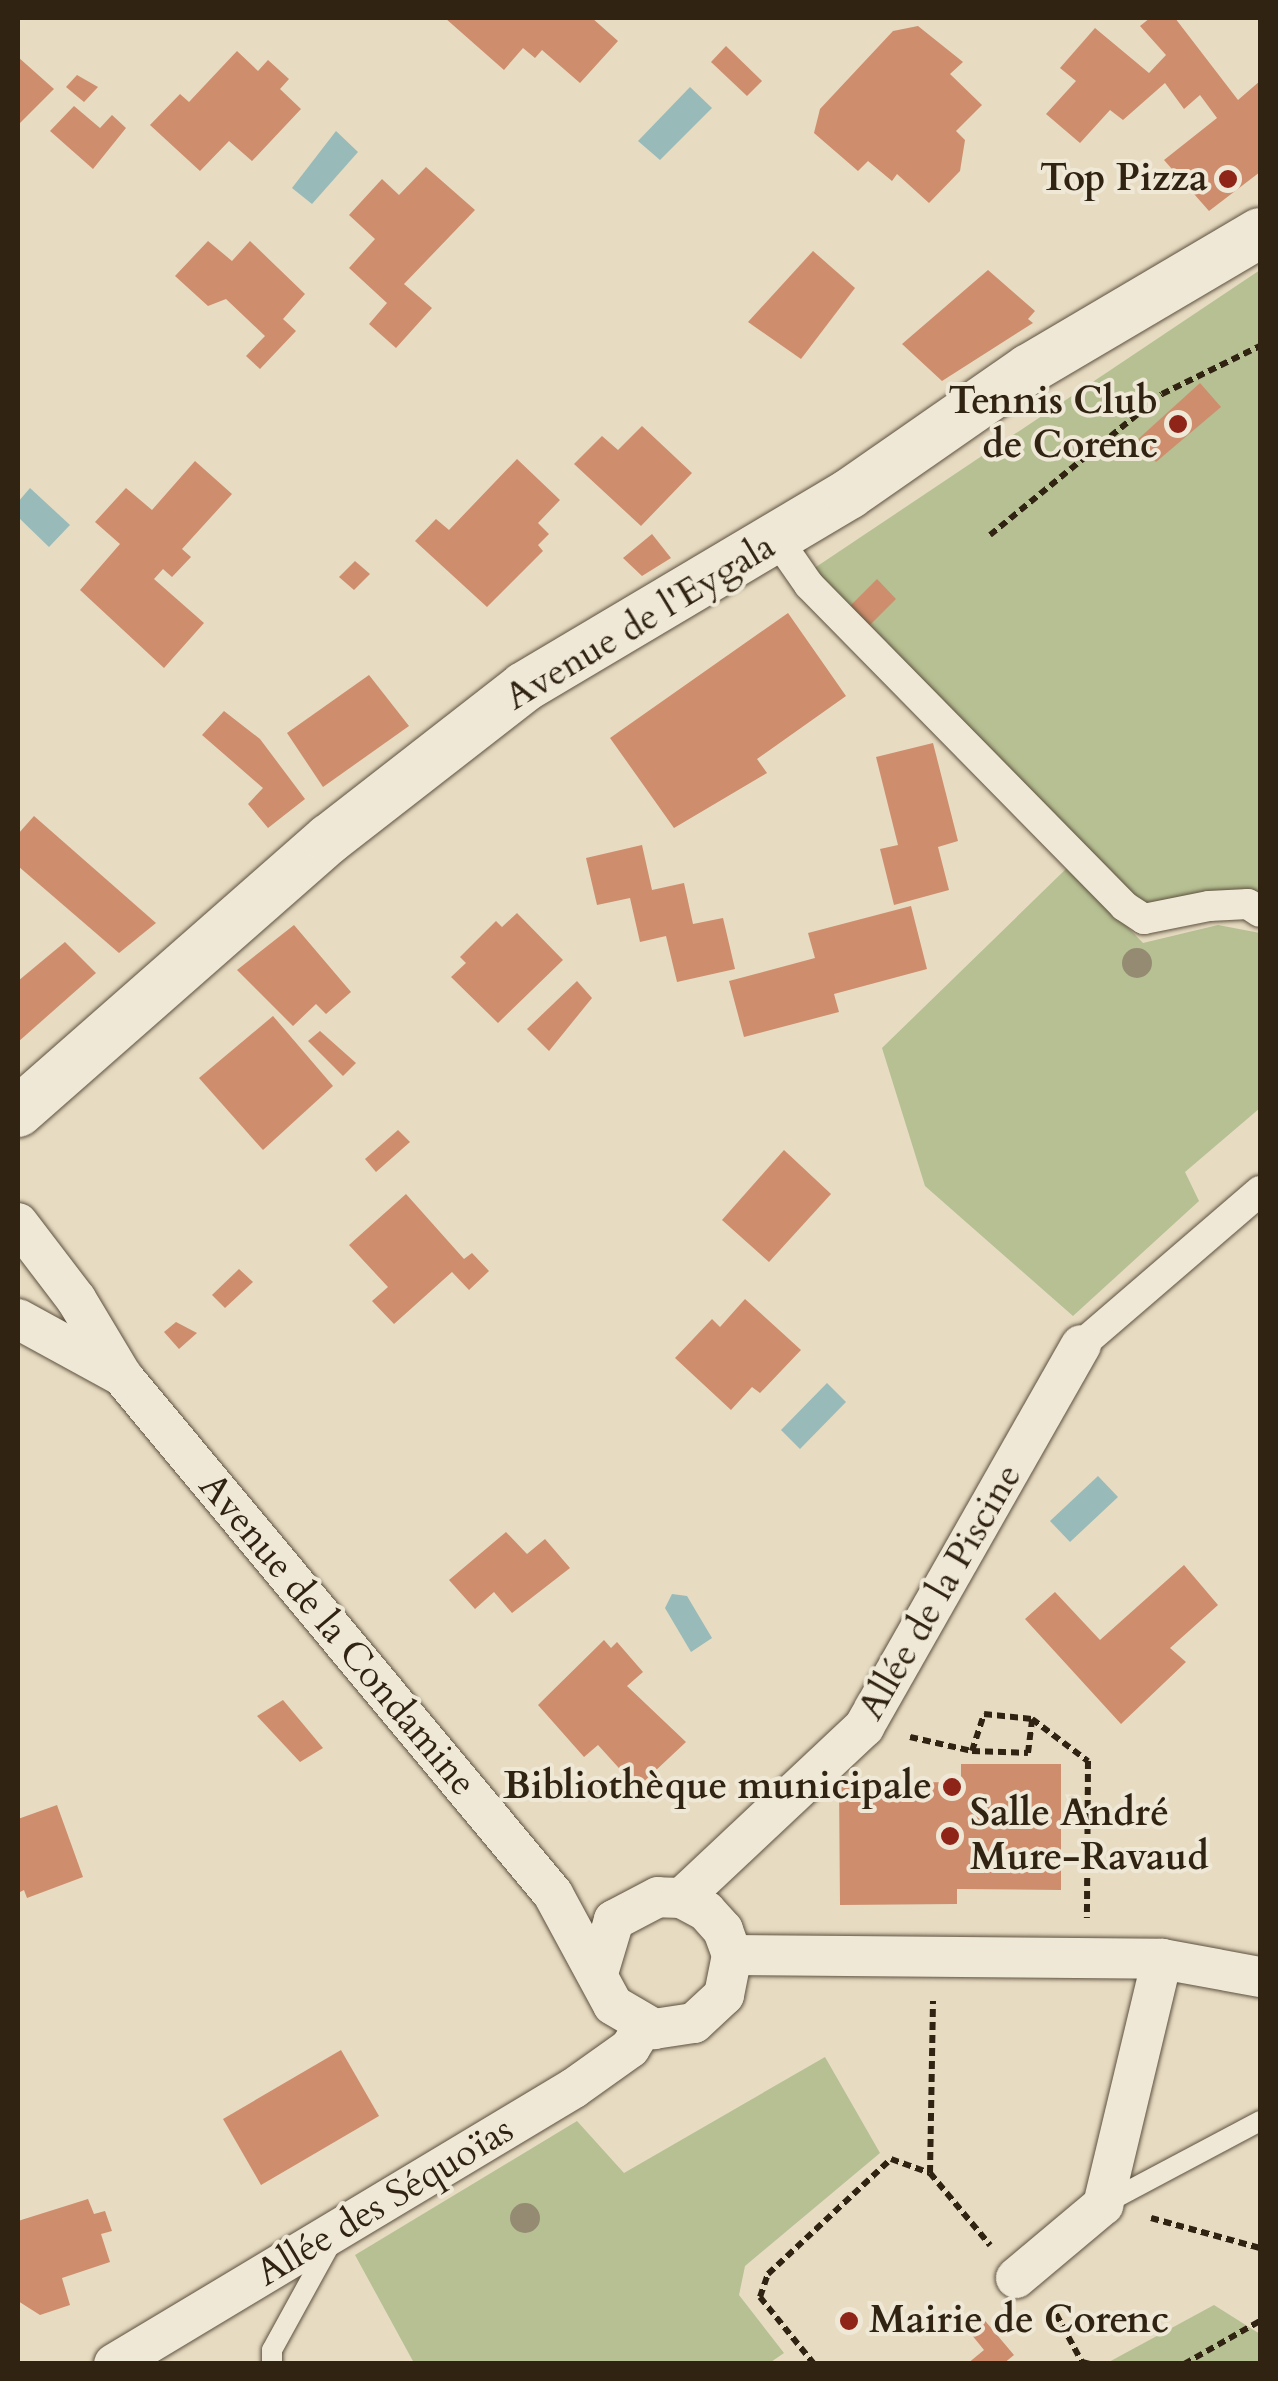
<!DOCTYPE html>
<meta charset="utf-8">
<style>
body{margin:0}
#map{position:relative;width:1278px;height:2381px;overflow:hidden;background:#e7dbc2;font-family:Cardo,serif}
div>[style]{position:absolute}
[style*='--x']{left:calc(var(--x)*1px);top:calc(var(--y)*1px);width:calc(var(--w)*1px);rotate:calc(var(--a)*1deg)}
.green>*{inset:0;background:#b6c093}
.water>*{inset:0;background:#98bab9}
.building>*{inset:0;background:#ce8d6d}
.path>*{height:6px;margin-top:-3px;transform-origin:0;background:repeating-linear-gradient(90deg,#312312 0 8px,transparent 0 13px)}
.roads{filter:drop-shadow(0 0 2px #5e513e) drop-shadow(0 0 2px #5e513e)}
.service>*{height:20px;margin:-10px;padding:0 10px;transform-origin:10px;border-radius:10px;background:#efe8d7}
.pedestrian>*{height:30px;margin:-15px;padding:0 15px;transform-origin:15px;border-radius:15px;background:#efe8d7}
.minor>*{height:40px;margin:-20px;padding:0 20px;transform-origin:20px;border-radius:20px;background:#efe8d7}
.tertiary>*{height:50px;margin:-25px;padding:0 25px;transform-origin:25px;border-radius:25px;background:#efe8d7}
.trees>*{width:30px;height:30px;margin:-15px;border-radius:50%;background:#958b73}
.dots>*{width:28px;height:28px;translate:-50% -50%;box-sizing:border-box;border:5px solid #efe8d7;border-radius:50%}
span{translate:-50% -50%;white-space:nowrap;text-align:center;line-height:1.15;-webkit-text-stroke:8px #efe8d7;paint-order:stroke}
.poi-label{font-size:38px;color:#312312;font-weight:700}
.right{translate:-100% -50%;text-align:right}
.left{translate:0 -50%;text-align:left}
.street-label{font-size:38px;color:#312312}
.frame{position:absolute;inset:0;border:20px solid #312312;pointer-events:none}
</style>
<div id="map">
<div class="green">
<i style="clip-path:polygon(1260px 270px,1260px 902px,1162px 908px,1135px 901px,813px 569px)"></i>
<i style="clip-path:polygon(1069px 866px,1143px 943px,1218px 925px,1260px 933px,1260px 1108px,1185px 1172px,1199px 1201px,1073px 1316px,925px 1186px,882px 1048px)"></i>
<i style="clip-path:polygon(825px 2057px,880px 2153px,745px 2266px,739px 2295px,784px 2353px,768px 2364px,414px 2363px,355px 2255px,577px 2121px,624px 2173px)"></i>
<i style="clip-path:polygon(1214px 2305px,1260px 2334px,1260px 2363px,1107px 2363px)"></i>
</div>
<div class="water">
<i style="clip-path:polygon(690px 87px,712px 108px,660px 160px,638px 141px)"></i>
<i style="clip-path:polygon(336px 131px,358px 152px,312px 204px,292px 188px)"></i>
<i style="clip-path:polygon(30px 488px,70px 525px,49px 547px,18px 517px,18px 502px)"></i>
<i style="clip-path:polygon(827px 1383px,846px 1402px,800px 1449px,781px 1430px)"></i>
<i style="clip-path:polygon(1098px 1476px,1118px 1497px,1070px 1542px,1050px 1521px)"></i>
<i style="clip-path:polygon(672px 1594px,687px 1596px,712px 1638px,691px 1652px,665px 1608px)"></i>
</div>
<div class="building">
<i style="clip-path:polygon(445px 18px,592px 18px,618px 41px,580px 83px,542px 50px,535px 58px,523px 48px,504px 70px)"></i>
<i style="clip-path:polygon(1150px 18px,1175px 18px,1238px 100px,1260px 81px,1260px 172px,1209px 211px,1164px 160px,1217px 118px,1200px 95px,1184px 109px,1165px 83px,1123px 120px,1110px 110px,1080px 143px,1046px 114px,1076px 81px,1060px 68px,1095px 28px,1149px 73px,1166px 55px,1140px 26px)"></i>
<i style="clip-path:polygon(918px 26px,963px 62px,950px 74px,982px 105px,956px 131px,965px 140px,960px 171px,929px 203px,897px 174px,892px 181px,868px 161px,858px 171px,814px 133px,820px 109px,893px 31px)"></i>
<i style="clip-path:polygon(726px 46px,762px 81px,747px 96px,711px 62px)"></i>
<i style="clip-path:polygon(237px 51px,258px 71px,268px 60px,289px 79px,280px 89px,301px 109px,252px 161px,229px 141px,200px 171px,150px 125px,180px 94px,189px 102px)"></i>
<i style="clip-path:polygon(18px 57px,54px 89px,18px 125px)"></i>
<i style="clip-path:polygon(77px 75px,98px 87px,84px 102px,66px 87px)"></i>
<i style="clip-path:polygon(74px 106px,100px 128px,112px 115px,126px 128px,93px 169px,50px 131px)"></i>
<i style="clip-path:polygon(426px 167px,475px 210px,404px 284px,432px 308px,396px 348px,369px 324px,387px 303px,349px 268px,375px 239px,349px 215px,382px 179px,399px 195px)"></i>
<i style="clip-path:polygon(208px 241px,232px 261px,250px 241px,305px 294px,283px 319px,296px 331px,260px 369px,246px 356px,265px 336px,226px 299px,208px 306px,175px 276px)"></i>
<i style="clip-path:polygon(813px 251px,855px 288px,801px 359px,748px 322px)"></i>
<i style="clip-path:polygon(988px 270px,1035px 311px,1028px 319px,1033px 323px,942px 381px,902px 344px)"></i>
<i style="clip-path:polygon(1200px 383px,1221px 407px,1156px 462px,1136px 441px)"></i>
<i style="clip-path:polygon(642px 426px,692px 473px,641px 526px,574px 464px,602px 436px,618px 450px)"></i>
<i style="clip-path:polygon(517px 459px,560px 500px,538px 523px,549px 534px,538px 545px,543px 551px,487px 607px,415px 541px,436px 519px,449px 530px)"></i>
<i style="clip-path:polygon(195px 461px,232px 494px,182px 549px,191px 557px,172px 577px,163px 569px,154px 579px,204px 623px,164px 668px,80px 590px,120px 544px,95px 522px,126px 488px,152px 510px)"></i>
<i style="clip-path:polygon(652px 534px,671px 558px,642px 576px,623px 558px)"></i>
<i style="clip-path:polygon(355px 561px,370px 574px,354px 590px,339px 577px)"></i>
<i style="clip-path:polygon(877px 579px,896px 599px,869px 626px,850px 606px)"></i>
<i style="clip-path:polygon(788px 613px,846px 696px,757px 759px,767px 773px,674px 828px,610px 738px)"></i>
<i style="clip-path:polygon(369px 675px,409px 726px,323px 787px,287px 733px)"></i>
<i style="clip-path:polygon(224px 711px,260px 739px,305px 799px,268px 828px,248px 804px,263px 788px,202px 735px)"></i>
<i style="clip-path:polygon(933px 743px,958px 841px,938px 847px,949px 890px,894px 905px,880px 849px,898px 845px,876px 757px)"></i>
<i style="clip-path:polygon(34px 816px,156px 923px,119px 953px,18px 866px,18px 834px)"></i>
<i style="clip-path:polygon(642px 845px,652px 890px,684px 883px,693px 924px,723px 918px,735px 969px,677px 982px,666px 936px,640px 942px,630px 898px,597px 905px,586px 858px)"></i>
<i style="clip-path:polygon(911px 906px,927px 969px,834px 994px,839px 1012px,744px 1037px,729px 981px,815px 958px,808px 933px)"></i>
<i style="clip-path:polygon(517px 913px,563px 960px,498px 1023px,451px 977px,466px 963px,460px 957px,496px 921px,502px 927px)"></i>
<i style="clip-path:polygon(294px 925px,351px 992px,326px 1014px,316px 1004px,293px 1026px,237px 970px)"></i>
<i style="clip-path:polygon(65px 942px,96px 973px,18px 1042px,18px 981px)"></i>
<i style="clip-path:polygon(577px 981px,592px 998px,549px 1051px,527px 1029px)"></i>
<i style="clip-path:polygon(273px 1016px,333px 1086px,263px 1150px,199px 1078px)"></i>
<i style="clip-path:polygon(320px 1031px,356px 1063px,343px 1076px,308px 1041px)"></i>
<i style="clip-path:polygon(398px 1130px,410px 1142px,376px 1172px,365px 1159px)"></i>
<i style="clip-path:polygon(784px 1150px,831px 1194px,769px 1262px,722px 1220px)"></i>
<i style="clip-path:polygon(406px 1194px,464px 1259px,472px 1253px,489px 1271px,469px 1290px,452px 1272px,394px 1324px,372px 1301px,388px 1287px,349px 1245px)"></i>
<i style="clip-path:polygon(239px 1269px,253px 1282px,225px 1308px,212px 1295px)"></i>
<i style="clip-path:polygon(745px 1299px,801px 1350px,760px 1393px,752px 1387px,731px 1410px,675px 1358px,712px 1319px,720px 1327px)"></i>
<i style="clip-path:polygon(176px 1322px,197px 1333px,179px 1349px,164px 1332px)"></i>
<i style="clip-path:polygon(506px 1532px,527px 1554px,545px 1539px,570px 1568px,512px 1613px,494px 1592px,475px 1609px,449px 1580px)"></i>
<i style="clip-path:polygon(1184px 1565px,1218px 1605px,1170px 1648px,1186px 1662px,1121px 1724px,1025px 1619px,1055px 1592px,1100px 1640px)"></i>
<i style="clip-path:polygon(604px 1640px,611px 1648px,617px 1642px,643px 1672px,627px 1686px,686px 1742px,637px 1788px,598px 1745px,584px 1757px,538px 1705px)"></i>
<i style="clip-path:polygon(283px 1700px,323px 1748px,300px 1762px,257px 1716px)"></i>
<i style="clip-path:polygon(961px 1764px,1061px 1764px,1061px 1890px,957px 1889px,957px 1904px,840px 1905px,839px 1783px,961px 1782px)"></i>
<i style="clip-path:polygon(57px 1805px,83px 1877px,27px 1898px,24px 1890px,18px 1893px,18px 1819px)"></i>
<i style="clip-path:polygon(341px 2050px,379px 2116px,261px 2185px,223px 2119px)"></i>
<i style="clip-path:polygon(88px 2199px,94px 2214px,105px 2211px,112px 2231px,101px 2234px,110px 2262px,62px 2278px,70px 2305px,40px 2315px,18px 2301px,18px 2221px)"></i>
<i style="clip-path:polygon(981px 2316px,1014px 2355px,1003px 2364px,967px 2364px,984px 2350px,967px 2329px)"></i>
</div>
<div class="path">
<i style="--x:990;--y:535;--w:222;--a:-39.3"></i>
<i style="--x:1162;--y:394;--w:109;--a:-26.1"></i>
<i style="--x:910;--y:1737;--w:64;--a:12.7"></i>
<i style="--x:972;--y:1751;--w:56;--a:2"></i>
<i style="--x:1028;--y:1753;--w:34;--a:-83"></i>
<i style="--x:1032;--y:1719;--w:70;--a:36.9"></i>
<i style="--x:1088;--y:1761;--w:157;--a:90.4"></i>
<i style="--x:972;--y:1751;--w:39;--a:-72"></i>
<i style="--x:984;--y:1714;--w:48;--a:5.9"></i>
<i style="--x:930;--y:2173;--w:172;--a:-89"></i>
<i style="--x:1151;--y:2218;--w:113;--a:15.4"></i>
<i style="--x:1056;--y:2314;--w:55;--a:61.6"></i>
<i style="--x:1082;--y:2362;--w:8;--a:14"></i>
<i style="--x:814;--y:2364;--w:86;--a:-128.9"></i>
<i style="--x:760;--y:2297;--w:24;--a:-71"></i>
<i style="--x:768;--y:2274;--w:168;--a:-43.1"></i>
<i style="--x:891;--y:2159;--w:41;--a:19.7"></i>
<i style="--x:930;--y:2173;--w:94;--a:50.2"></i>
<i style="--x:1184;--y:2364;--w:87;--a:-29.5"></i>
</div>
<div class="roads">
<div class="service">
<i style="--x:1104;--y:2204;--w:177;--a:-28"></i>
<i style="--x:272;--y:2364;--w:14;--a:-90"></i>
<i style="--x:272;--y:2350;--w:124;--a:-61.2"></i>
</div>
<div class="pedestrian">
<i style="--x:777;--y:539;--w:56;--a:55.2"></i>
<i style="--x:809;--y:585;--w:450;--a:45.5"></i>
<i style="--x:1124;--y:906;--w:24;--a:33"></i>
<i style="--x:1144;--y:919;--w:66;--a:-11.3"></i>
<i style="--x:1209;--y:906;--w:39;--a:-3"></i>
<i style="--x:1248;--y:904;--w:14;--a:34"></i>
<i style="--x:1081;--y:1345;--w:236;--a:-40.7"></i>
</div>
<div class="minor">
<i style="--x:18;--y:1223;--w:96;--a:52.7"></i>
<i style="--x:76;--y:1299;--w:90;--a:59.1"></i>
<i style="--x:122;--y:1376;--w:674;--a:50.24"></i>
<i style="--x:553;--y:1894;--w:126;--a:61.6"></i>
<i style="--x:613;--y:2005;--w:48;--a:30.3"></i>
<i style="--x:654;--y:2029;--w:40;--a:-8.5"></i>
<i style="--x:694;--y:2023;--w:41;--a:-43"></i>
<i style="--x:724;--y:1995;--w:41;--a:-78.7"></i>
<i style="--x:732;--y:1955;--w:27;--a:-110"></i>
<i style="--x:723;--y:1930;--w:25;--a:-132"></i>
<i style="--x:706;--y:1911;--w:27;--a:-152"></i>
<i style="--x:682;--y:1898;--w:24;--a:-178"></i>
<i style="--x:658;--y:1897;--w:50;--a:152.4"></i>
<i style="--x:614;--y:1920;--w:52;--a:106.7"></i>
<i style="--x:18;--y:1319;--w:119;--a:28.7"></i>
<i style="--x:682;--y:1898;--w:250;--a:-43.2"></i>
<i style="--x:864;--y:1727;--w:439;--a:-60.4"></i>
<i style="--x:732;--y:1955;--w:430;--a:0.5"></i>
<i style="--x:1162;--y:1959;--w:100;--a:10.4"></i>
<i style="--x:1016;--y:2278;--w:114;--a:-40"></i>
<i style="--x:1103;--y:2205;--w:253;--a:-76.5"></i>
<i style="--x:114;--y:2364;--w:536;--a:-30.96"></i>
<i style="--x:574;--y:2088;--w:69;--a:-35.5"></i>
<i style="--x:630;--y:2048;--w:26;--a:-58"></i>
</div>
<div class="tertiary">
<i style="--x:18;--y:1112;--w:414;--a:-41.3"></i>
<i style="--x:329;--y:839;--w:247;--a:-37.9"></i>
<i style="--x:524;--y:687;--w:378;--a:-30.7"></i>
<i style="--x:849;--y:494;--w:219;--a:-34.8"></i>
<i style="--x:1029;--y:369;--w:268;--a:-30.5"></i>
</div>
</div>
<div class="trees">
<i style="left:1137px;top:963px"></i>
<i style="left:525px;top:2218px"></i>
</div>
<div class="dots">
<i style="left:1228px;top:179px;background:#8f2418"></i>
<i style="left:1178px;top:424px;background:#8f2418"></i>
<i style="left:952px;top:1787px;background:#8f2418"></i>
<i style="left:950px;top:1836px;background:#8f2418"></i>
<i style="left:849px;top:2321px;background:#8f2418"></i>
</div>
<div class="poi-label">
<span class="right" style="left:1208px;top:179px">Top Pizza</span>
<span class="right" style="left:1158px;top:424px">Tennis Club<br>de Corenc</span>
<span class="right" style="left:932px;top:1787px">Bibliothèque municipale</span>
<span class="left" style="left:970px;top:1836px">Salle André<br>Mure-Ravaud</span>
<span class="left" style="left:869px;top:2321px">Mairie de Corenc</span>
</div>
<div class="street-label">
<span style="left:640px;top:622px;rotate:-31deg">Avenue de l'Eygala</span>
<span style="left:940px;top:1592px;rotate:-60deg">Allée de la Piscine</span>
<span style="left:337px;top:1635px;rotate:50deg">Avenue de la Condamine</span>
<span style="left:385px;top:2202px;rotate:-31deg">Allée des Séquoïas</span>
</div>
<div class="frame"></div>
</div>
